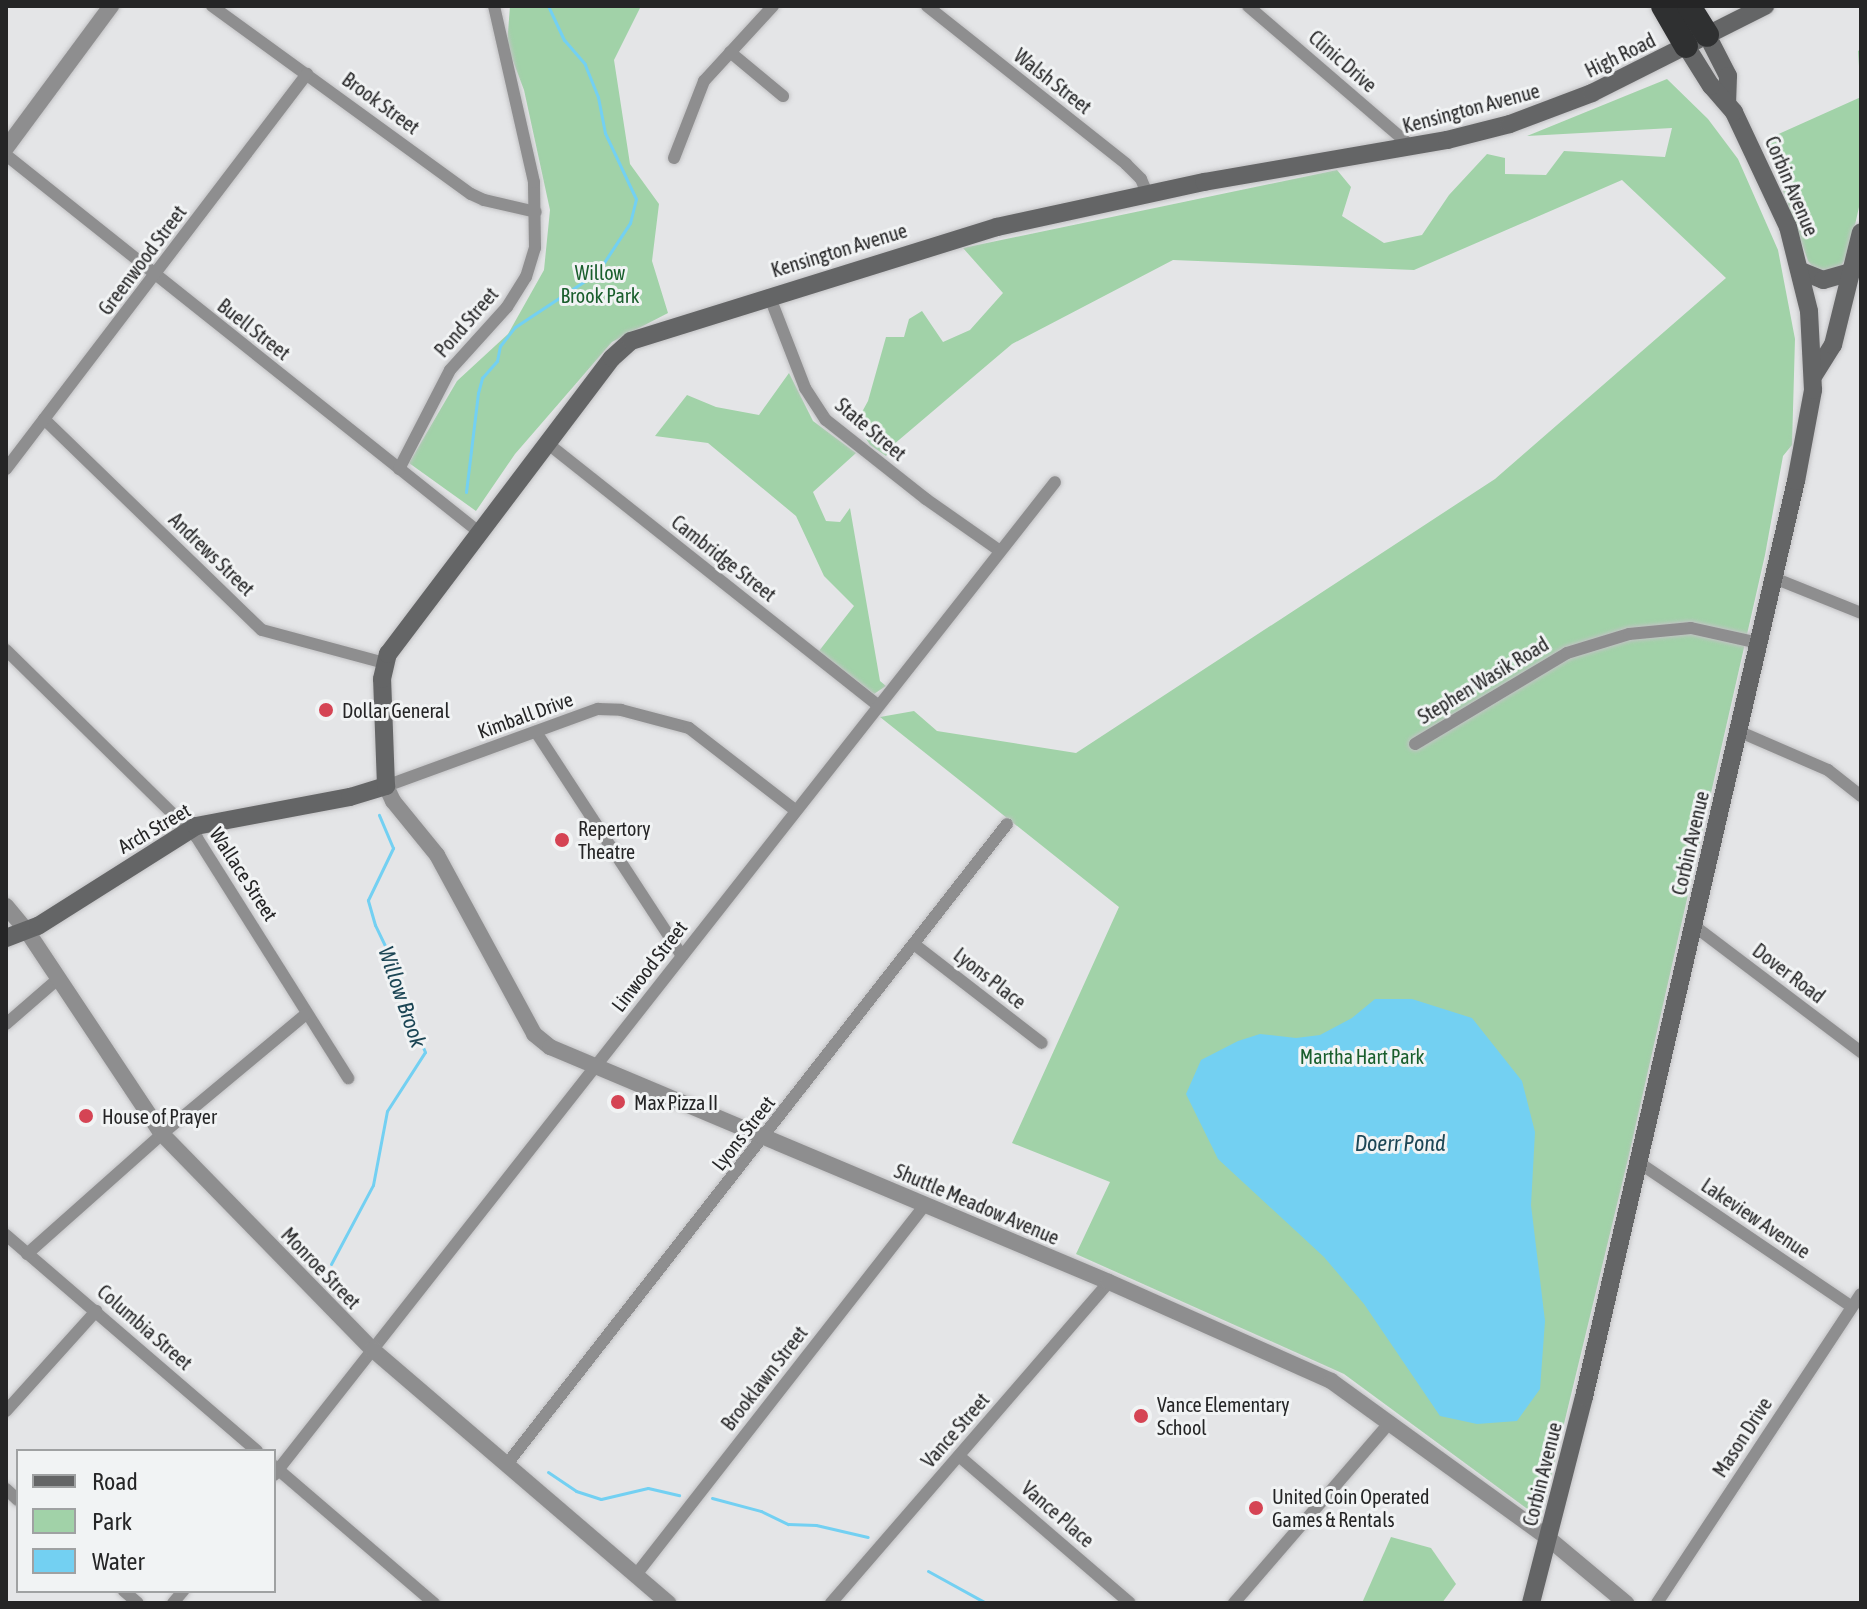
<!DOCTYPE html>
<style>
body{margin:0}
#map{position:relative;width:1867px;height:1609px;overflow:hidden;background:#e4e5e7;font-family:"Asap Condensed",sans-serif}
div>[style]{position:absolute}
[style*='--x']{left:calc(var(--x)*1px);top:calc(var(--y)*1px);width:calc(var(--w)*1px);rotate:calc(var(--a)*1deg)}
.green>*{inset:0;background:#a1d2a8}
.water>*{inset:0;background:#73d0f2}
.stream>*{height:3px;margin:-1.5px;padding:0 1.5px;transform-origin:1.5px;border-radius:1.5px;background:#73d0f2}
.roads{filter:drop-shadow(0 0 2px #c2c2c4) drop-shadow(0 0 2px #c2c2c4)}
.minor>*{height:12px;margin:-6px;padding:0 6px;transform-origin:6px;border-radius:6px;background:#8e8e8f}
.tertiary>*{height:16px;margin:-8px;padding:0 8px;transform-origin:8px;border-radius:8px;background:#8e8e8f}
.secondary>*{height:18px;margin:-9px;padding:0 9px;transform-origin:9px;border-radius:9px;background:#646566}
.motorway>*{height:24px;margin:-12px;padding:0 12px;transform-origin:12px;border-radius:12px;background:#2f3031}
.dots>*{width:22px;height:22px;translate:-50% -50%;box-sizing:border-box;border:4px solid #f1f3f4;border-radius:50%}
span{translate:-50% -50%;white-space:nowrap;text-align:center;line-height:1.15;-webkit-text-stroke:6px #f1f3f4;paint-order:stroke}
.street-label{font-size:20px;color:#252526}
.park-label{font-size:20px;color:#195e2c}
.poi-label{font-size:20px;color:#252526}
.left{translate:0 -50%;text-align:left}
.water-label{font-size:22px;color:#1c4655;font-style:italic}
.frame{position:absolute;inset:0;border:8px solid #252526;pointer-events:none}
.legend{position:absolute;left:16px;top:1449px;width:260px;height:144px;box-sizing:border-box;background:#f1f3f4;border:2px solid #9fa1a2;margin:0;padding:10px 14px;list-style:none;font-size:24px;color:#252526}
.legend li{display:flex;align-items:center;gap:16px;height:40px}
.legend b{width:40px;border:2px solid #9fa1a2}
</style>
<div id="map">
<div class="green">
<i style="clip-path:polygon(510px 6px,641px 6px,614px 60px,630px 164px,659px 204px,652px 261px,668px 313px,612px 342px,515px 454px,476px 511px,409px 463px,457px 381px,508px 334px,544px 270px,550px 210px,524px 90px,507px 45px)"></i>
<i style="clip-path:polygon(1861px 49px,1861px 198px,1849px 252px,1839px 270px,1817px 272px,1808px 261px,1765px 140px,1861px 97px,1858px 51px)"></i>
<i style="clip-path:polygon(1667px 79px,1708px 119px,1738px 159px,1778px 250px,1795px 339px,1792px 445px,1783px 456px,1765px 555px,1629px 1155px,1541px 1519px,1344px 1374px,1076px 1254px,1110px 1182px,1012px 1143px,1119px 907px,880px 717px,914px 711px,937px 731px,1076px 753px,1495px 479px,1726px 278px,1622px 180px,1414px 270px,1173px 260px,1012px 344px,893px 445px,886px 456px,870px 445px,856px 423px,868px 401px,886px 337px,904px 337px,909px 319px,922px 311px,943px 342px,970px 330px,1003px 293px,963px 248px,1337px 170px,1351px 187px,1342px 216px,1384px 243px,1422px 235px,1449px 195px,1487px 154px,1505px 158px,1505px 174px,1546px 175px,1564px 151px,1665px 157px,1672px 128px,1527px 136px)"></i>
<i style="clip-path:polygon(789px 373px,813px 421px,856px 453px,813px 492px,826px 521px,840px 522px,850px 508px,880px 681px,886px 686px,874px 694px,819px 651px,854px 606px,824px 576px,796px 516px,708px 443px,655px 436px,687px 395px,716px 407px,759px 415px)"></i>
<i style="clip-path:polygon(1391px 1537px,1431px 1548px,1456px 1584px,1442px 1603px,1362px 1603px)"></i>
</div>
<div class="water">
<i style="clip-path:polygon(1375px 999px,1412px 999px,1472px 1018px,1522px 1081px,1535px 1132px,1531px 1205px,1545px 1321px,1540px 1389px,1517px 1421px,1477px 1424px,1440px 1416px,1364px 1304px,1324px 1257px,1218px 1159px,1186px 1094px,1201px 1060px,1238px 1041px,1260px 1034px,1296px 1038px,1320px 1035px,1352px 1018px)"></i>
</div>
<div class="stream">
<i style="--x:466;--y:492;--w:100;--a:-83.1"></i>
<i style="--x:478;--y:393;--w:16;--a:-75"></i>
<i style="--x:482;--y:378;--w:23;--a:-49"></i>
<i style="--x:497;--y:361;--w:15;--a:-79"></i>
<i style="--x:500;--y:346;--w:24;--a:-52"></i>
<i style="--x:515;--y:327;--w:98;--a:-33.4"></i>
<i style="--x:597;--y:273;--w:60;--a:-56.6"></i>
<i style="--x:630;--y:223;--w:25;--a:-76"></i>
<i style="--x:636;--y:199;--w:73;--a:-115.2"></i>
<i style="--x:605;--y:133;--w:37;--a:-101"></i>
<i style="--x:598;--y:97;--w:35;--a:-112"></i>
<i style="--x:585;--y:64;--w:32;--a:-131"></i>
<i style="--x:564;--y:40;--w:38;--a:-115"></i>
<i style="--x:331;--y:1264;--w:89;--a:-62"></i>
<i style="--x:373;--y:1185;--w:75;--a:-79.3"></i>
<i style="--x:387;--y:1111;--w:70;--a:-57.2"></i>
<i style="--x:425;--y:1052;--w:52;--a:-112.6"></i>
<i style="--x:405;--y:1004;--w:25;--a:-99"></i>
<i style="--x:401;--y:979;--w:60;--a:-115.7"></i>
<i style="--x:375;--y:925;--w:26;--a:-106"></i>
<i style="--x:368;--y:900;--w:58;--a:-64.3"></i>
<i style="--x:393;--y:848;--w:36;--a:-113"></i>
<i style="--x:548;--y:1472;--w:34;--a:34"></i>
<i style="--x:576;--y:1491;--w:26;--a:18"></i>
<i style="--x:601;--y:1499;--w:48;--a:-13.2"></i>
<i style="--x:648;--y:1488;--w:32;--a:13"></i>
<i style="--x:712;--y:1498;--w:51;--a:14.9"></i>
<i style="--x:761;--y:1511;--w:30;--a:26"></i>
<i style="--x:788;--y:1524;--w:28;--a:2"></i>
<i style="--x:816;--y:1525;--w:53;--a:13"></i>
<i style="--x:928;--y:1571;--w:66;--a:28.9"></i>
</div>
<div class="roads">
<div class="minor">
<i style="--x:212;--y:6;--w:320;--a:36"></i>
<i style="--x:471;--y:194;--w:14;--a:25"></i>
<i style="--x:484;--y:200;--w:53;--a:13"></i>
<i style="--x:927;--y:6;--w:254;--a:38.4"></i>
<i style="--x:1126;--y:164;--w:21;--a:45"></i>
<i style="--x:1141;--y:179;--w:15;--a:67"></i>
<i style="--x:1248;--y:6;--w:216;--a:40.7"></i>
<i style="--x:730;--y:52;--w:69;--a:39.7"></i>
<i style="--x:6;--y:155;--w:605;--a:38.56"></i>
<i style="--x:674;--y:158;--w:83;--a:-68.7"></i>
<i style="--x:704;--y:81;--w:102;--a:-47.4"></i>
<i style="--x:769;--y:295;--w:100;--a:68.8"></i>
<i style="--x:805;--y:388;--w:38;--a:57"></i>
<i style="--x:826;--y:420;--w:127;--a:38.3"></i>
<i style="--x:926;--y:499;--w:90;--a:35.1"></i>
<i style="--x:44;--y:419;--w:303;--a:44.1"></i>
<i style="--x:262;--y:630;--w:126;--a:15.1"></i>
<i style="--x:547;--y:443;--w:421;--a:38.4"></i>
<i style="--x:6;--y:469;--w:497;--a:-52.7"></i>
<i style="--x:399;--y:469;--w:111;--a:-62.7"></i>
<i style="--x:450;--y:370;--w:85;--a:-47.9"></i>
<i style="--x:507;--y:307;--w:36;--a:-58"></i>
<i style="--x:526;--y:277;--w:30;--a:-73"></i>
<i style="--x:535;--y:248;--w:66;--a:-90.9"></i>
<i style="--x:534;--y:182;--w:180;--a:-102.8"></i>
<i style="--x:1774;--y:578;--w:94;--a:21.9"></i>
<i style="--x:6;--y:650;--w:268;--a:44.5"></i>
<i style="--x:197;--y:838;--w:284;--a:57.8"></i>
<i style="--x:1738;--y:731;--w:98;--a:23.4"></i>
<i style="--x:1828;--y:770;--w:42;--a:38.2"></i>
<i style="--x:536;--y:732;--w:267;--a:56.9"></i>
<i style="--x:1415;--y:744;--w:177;--a:-30.9"></i>
<i style="--x:1567;--y:653;--w:65;--a:-17"></i>
<i style="--x:1629;--y:634;--w:62;--a:-5.5"></i>
<i style="--x:1691;--y:628;--w:70;--a:12.4"></i>
<i style="--x:386;--y:786;--w:226;--a:-20"></i>
<i style="--x:598;--y:709;--w:23;--a:2"></i>
<i style="--x:621;--y:710;--w:70;--a:14.8"></i>
<i style="--x:689;--y:728;--w:134;--a:37.7"></i>
<i style="--x:1693;--y:925;--w:211;--a:37.1"></i>
<i style="--x:915;--y:945;--w:160;--a:37.7"></i>
<i style="--x:6;--y:1024;--w:69;--a:-40.9"></i>
<i style="--x:1638;--y:1162;--w:258;--a:34.1"></i>
<i style="--x:6;--y:1235;--w:331;--a:40.7"></i>
<i style="--x:27;--y:1254;--w:181;--a:-41.6"></i>
<i style="--x:162;--y:1134;--w:187;--a:-39.8"></i>
<i style="--x:6;--y:1411;--w:135;--a:-48"></i>
<i style="--x:959;--y:1456;--w:225;--a:40.7"></i>
<i style="--x:507;--y:1464;--w:812;--a:-52"></i>
<i style="--x:274;--y:1466;--w:211;--a:40.6"></i>
<i style="--x:274;--y:1475;--w:1263;--a:-51.81"></i>
<i style="--x:6;--y:1489;--w:16;--a:43"></i>
<i style="--x:635;--y:1576;--w:471;--a:-52"></i>
<i style="--x:124;--y:1591;--w:18;--a:41"></i>
<i style="--x:173;--y:1603;--w:16;--a:-50"></i>
<i style="--x:831;--y:1603;--w:425;--a:-49.1"></i>
<i style="--x:1234;--y:1603;--w:239;--a:-49.2"></i>
<i style="--x:1657;--y:1603;--w:370;--a:-56.6"></i>
</div>
<div class="tertiary">
<i style="--x:6;--y:148;--w:177;--a:-53.5"></i>
<i style="--x:386;--y:786;--w:17;--a:65"></i>
<i style="--x:393;--y:801;--w:70;--a:50.8"></i>
<i style="--x:437;--y:855;--w:204;--a:61.5"></i>
<i style="--x:534;--y:1034;--w:21;--a:39"></i>
<i style="--x:550;--y:1047;--w:606;--a:22.8"></i>
<i style="--x:1109;--y:1282;--w:243;--a:24"></i>
<i style="--x:1331;--y:1381;--w:268;--a:35.9"></i>
<i style="--x:1548;--y:1538;--w:102;--a:39.8"></i>
<i style="--x:6;--y:906;--w:33;--a:50"></i>
<i style="--x:27;--y:931;--w:244;--a:56.4"></i>
<i style="--x:162;--y:1134;--w:302;--a:45.7"></i>
<i style="--x:373;--y:1350;--w:389;--a:40.6"></i>
</div>
<div class="secondary">
<i style="--x:1707;--y:35;--w:46;--a:62.9"></i>
<i style="--x:1728;--y:76;--w:25;--a:92"></i>
<i style="--x:1801;--y:271;--w:24;--a:22"></i>
<i style="--x:1823;--y:280;--w:29;--a:-16"></i>
<i style="--x:1814;--y:375;--w:36;--a:-58"></i>
<i style="--x:1833;--y:345;--w:116;--a:-76.1"></i>
<i style="--x:6;--y:938;--w:34;--a:-21"></i>
<i style="--x:38;--y:926;--w:187;--a:-32.3"></i>
<i style="--x:196;--y:826;--w:157;--a:-10.7"></i>
<i style="--x:350;--y:797;--w:38;--a:-17"></i>
<i style="--x:386;--y:786;--w:107;--a:-92.1"></i>
<i style="--x:382;--y:679;--w:26;--a:-77"></i>
<i style="--x:388;--y:654;--w:371;--a:-52.9"></i>
<i style="--x:612;--y:358;--w:25;--a:-42"></i>
<i style="--x:631;--y:341;--w:383;--a:-17.3"></i>
<i style="--x:997;--y:227;--w:212;--a:-12.3"></i>
<i style="--x:1204;--y:182;--w:247;--a:-9.8"></i>
<i style="--x:1447;--y:140;--w:65;--a:-14.3"></i>
<i style="--x:1510;--y:124;--w:88;--a:-20.7"></i>
<i style="--x:1592;--y:93;--w:194;--a:-26.7"></i>
<i style="--x:1531;--y:1603;--w:213;--a:-75.6"></i>
<i style="--x:1584;--y:1397;--w:940;--a:-76.97"></i>
<i style="--x:1796;--y:481;--w:93;--a:-79.4"></i>
<i style="--x:1813;--y:390;--w:79;--a:-92.9"></i>
<i style="--x:1809;--y:311;--w:87;--a:-104"></i>
<i style="--x:1788;--y:227;--w:127;--a:-115.2"></i>
<i style="--x:1734;--y:112;--w:35;--a:-131"></i>
<i style="--x:1711;--y:86;--w:47;--a:-122"></i>
</div>
<div class="motorway">
<i style="--x:1663;--y:6;--w:46;--a:60.1"></i>
<i style="--x:1689;--y:6;--w:34;--a:58"></i>
</div>
</div>
<div class="dots">
<i style="left:326px;top:710px;background:#d54454"></i>
<i style="left:562px;top:840px;background:#d54454"></i>
<i style="left:618px;top:1102px;background:#d54454"></i>
<i style="left:86px;top:1116px;background:#d54454"></i>
<i style="left:1141px;top:1416px;background:#d54454"></i>
<i style="left:1256px;top:1508px;background:#d54454"></i>
</div>
<div class="street-label">
<span style="left:1620px;top:55px;rotate:-26deg">High Road</span>
<span style="left:1343px;top:61px;rotate:41deg">Clinic Drive</span>
<span style="left:1053px;top:81px;rotate:38deg">Walsh Street</span>
<span style="left:381px;top:103px;rotate:36deg">Brook Street</span>
<span style="left:1471px;top:108px;rotate:-15deg">Kensington Avenue</span>
<span style="left:1792px;top:186px;rotate:67deg">Corbin Avenue</span>
<span style="left:839px;top:250px;rotate:-17deg">Kensington Avenue</span>
<span style="left:142px;top:260px;rotate:-53deg">Greenwood Street</span>
<span style="left:466px;top:322px;rotate:-49deg">Pond Street</span>
<span style="left:254px;top:329px;rotate:38deg">Buell Street</span>
<span style="left:871px;top:429px;rotate:40deg">State Street</span>
<span style="left:212px;top:554px;rotate:44deg">Andrews Street</span>
<span style="left:724px;top:558px;rotate:38deg">Cambridge Street</span>
<span style="left:1483px;top:680px;rotate:-31deg">Stephen Wasik Road</span>
<span style="left:525px;top:715px;rotate:-20deg">Kimball Drive</span>
<span style="left:154px;top:828px;rotate:-30deg">Arch Street</span>
<span style="left:1690px;top:843px;rotate:-77deg">Corbin Avenue</span>
<span style="left:244px;top:874px;rotate:57deg">Wallace Street</span>
<span style="left:649px;top:966px;rotate:-52deg">Linwood Street</span>
<span style="left:1789px;top:973px;rotate:37deg">Dover Road</span>
<span style="left:990px;top:978px;rotate:38deg">Lyons Place</span>
<span style="left:743px;top:1133px;rotate:-52deg">Lyons Street</span>
<span style="left:977px;top:1204px;rotate:23deg">Shuttle Meadow Avenue</span>
<span style="left:1756px;top:1218px;rotate:34deg">Lakeview Avenue</span>
<span style="left:321px;top:1268px;rotate:46deg">Monroe Street</span>
<span style="left:145px;top:1327px;rotate:41deg">Columbia Street</span>
<span style="left:764px;top:1378px;rotate:-52deg">Brooklawn Street</span>
<span style="left:955px;top:1430px;rotate:-49deg">Vance Street</span>
<span style="left:1742px;top:1437px;rotate:-57deg">Mason Drive</span>
<span style="left:1542px;top:1474px;rotate:-76deg">Corbin Avenue</span>
<span style="left:1058px;top:1514px;rotate:41deg">Vance Place</span>
</div>
<div class="park-label">
<span style="left:600px;top:284px">Willow<br>Brook Park</span>
<span style="left:1362px;top:1056px">Martha Hart Park</span>
</div>
<div class="poi-label">
<span class="left" style="left:342px;top:710px">Dollar General</span>
<span class="left" style="left:578px;top:840px">Repertory<br>Theatre</span>
<span class="left" style="left:634px;top:1102px">Max Pizza II</span>
<span class="left" style="left:102px;top:1116px">House of Prayer</span>
<span class="left" style="left:1157px;top:1416px">Vance Elementary<br>School</span>
<span class="left" style="left:1272px;top:1508px">United Coin Operated<br>Games &amp; Rentals</span>
</div>
<div class="water-label">
<span style="left:402px;top:997px;rotate:71deg">Willow Brook</span>
<span style="left:1400px;top:1144px">Doerr Pond</span>
</div>
<div class="frame"></div>
<ul class="legend">
<li><b style="height:10px;background:#646566"></b>Road</li>
<li><b style="height:22px;background:#a1d2a8"></b>Park</li>
<li><b style="height:22px;background:#73d0f2"></b>Water</li>
</ul>
</div>
